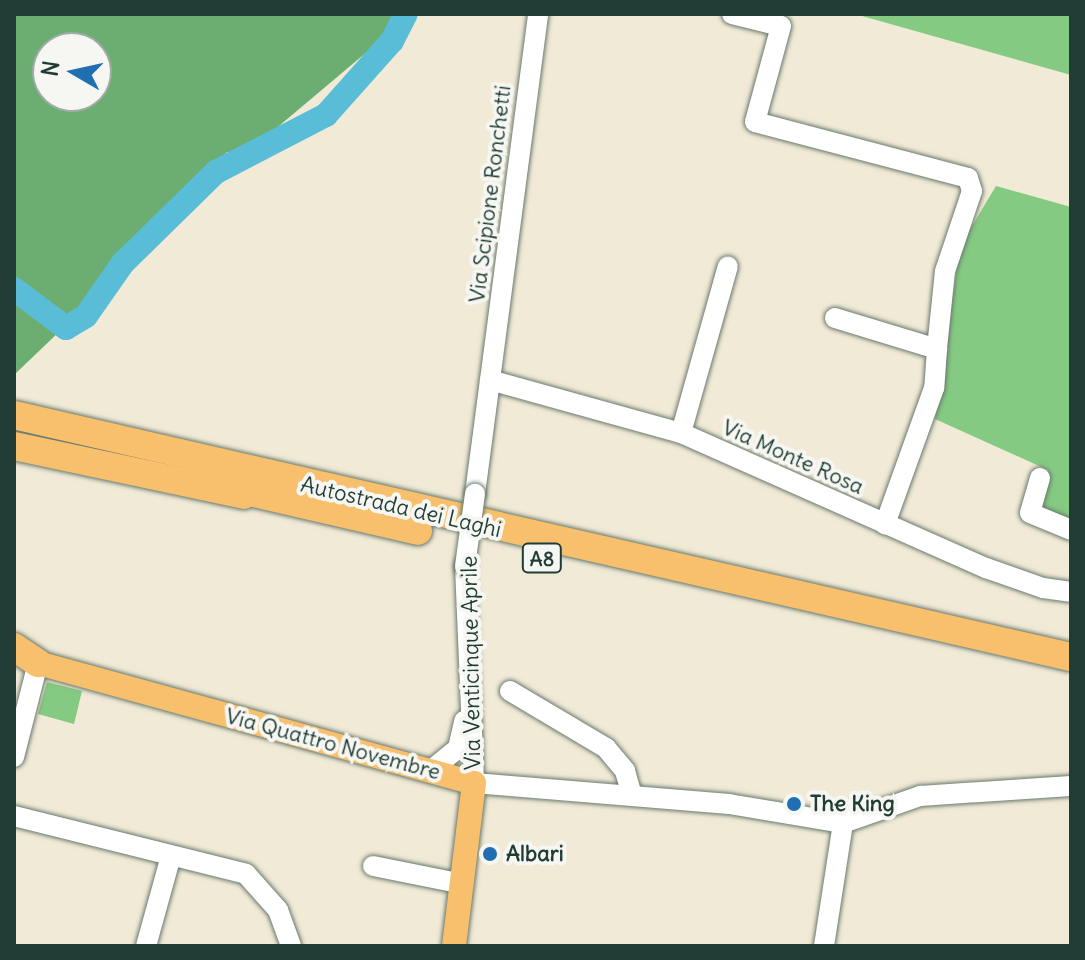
<!DOCTYPE html>
<style>
body{margin:0}
#map{position:relative;width:1085px;height:960px;overflow:hidden;background:#f1ead6;font-family:Delius,sans-serif}
div>[style]{position:absolute}
[style*='--x']{left:calc(var(--x)*1px);top:calc(var(--y)*1px);width:calc(var(--w)*1px);rotate:calc(var(--a)*1deg)}
.green>*{inset:0;background:#85ca83}
.forest>*{inset:0;background:#6cae71}
.river>*{height:24px;margin:-12px;padding:0 12px;transform-origin:12px;border-radius:12px;background:#5abdd8}
.roads{filter:drop-shadow(0 0 2px #687a6d) drop-shadow(0 0 2px #687a6d)}
.minor>*{height:20px;margin:-10px;padding:0 10px;transform-origin:10px;border-radius:10px;background:#fff}
.major>*{height:24px;margin:-12px;padding:0 12px;transform-origin:12px;border-radius:12px;background:#f8bf6c}
.highway>*{height:28px;margin:-14px;padding:0 14px;transform-origin:14px;border-radius:14px;background:#f8bf6c}
.bridges{filter:drop-shadow(0 0 2px #687a6d) drop-shadow(0 0 2px #687a6d)}
.minor-bridge>*{height:20px;margin:-10px;padding:0 10px;transform-origin:10px;border-radius:10px;background:#fff}
.dots>*{width:22px;height:22px;translate:-50% -50%;box-sizing:border-box;border:4px solid #f6f6f2;border-radius:50%}
span{translate:-50% -50%;white-space:nowrap;text-align:center;line-height:1.15;-webkit-text-stroke:8px #f6f6f2;paint-order:stroke}
.shield-label span{padding:2px 6px;background:#f6f6f2;border:2px solid;border-radius:6px;-webkit-text-stroke-width:0}
.shield-label{font-size:20px;color:#1f3d34;font-weight:700}
.street-label{font-size:22px;color:#1f3d34}
.poi-label{font-size:22px;color:#1f3d34;font-weight:700}
.left{translate:0 -50%;text-align:left}
.frame{position:absolute;inset:0;border:16px solid #1f3d34;pointer-events:none}
.north{position:absolute;left:32px;top:32px;width:80px;height:80px;box-sizing:border-box;background:#f6f6f2;border:2px solid #a0aca6;border-radius:50%;rotate:279deg;font-size:22px;font-weight:700;line-height:32px;text-align:center;color:#1f3d34}
.north::after{content:'';display:block;margin:auto;width:28px;height:36px;background:#1f6fb2;clip-path:polygon(50% 0,100% 100%,50% 72%,0 100%)}
</style>
<div id="map">
<div class="green">
<i style="clip-path:polygon(855px 14px,1071px 14px,1071px 75px)"></i>
<i style="clip-path:polygon(996px 186px,1071px 207px,1071px 521px,1040px 507px,1048px 470px,935px 419px,960px 246px)"></i>
<i style="clip-path:polygon(47px 682px,82px 691px,74px 724px,38px 714px)"></i>
</div>
<div class="forest">
<i style="clip-path:polygon(evenodd,14px 14px,403px 14px,368px 51px,242px 157px,227px 152px,85px 307px,14px 375px,14px 14px,48px 48px,96px 48px,96px 96px,48px 96px,48px 48px)"></i>
</div>
<div class="river">
<i style="--x:14;--y:289;--w:65;--a:36.9"></i>
<i style="--x:66;--y:328;--w:23;--a:-31"></i>
<i style="--x:86;--y:316;--w:65;--a:-55.1"></i>
<i style="--x:123;--y:263;--w:130;--a:-44.4"></i>
<i style="--x:216;--y:172;--w:124;--a:-27.4"></i>
<i style="--x:326;--y:115;--w:99;--a:-48.3"></i>
<i style="--x:392;--y:41;--w:30;--a:-63"></i>
</div>
<div class="roads">
<div class="minor">
<i style="--x:732;--y:14;--w:50;--a:13.8"></i>
<i style="--x:781;--y:26;--w:99;--a:105.2"></i>
<i style="--x:755;--y:122;--w:220;--a:14.7"></i>
<i style="--x:968;--y:178;--w:14;--a:73"></i>
<i style="--x:972;--y:191;--w:84;--a:108.6"></i>
<i style="--x:945;--y:271;--w:78;--a:95.9"></i>
<i style="--x:835;--y:318;--w:107;--a:16.9"></i>
<i style="--x:937;--y:349;--w:39;--a:94"></i>
<i style="--x:934;--y:388;--w:145;--a:109.8"></i>
<i style="--x:490;--y:380;--w:198;--a:15.5"></i>
<i style="--x:681;--y:433;--w:334;--a:23.9"></i>
<i style="--x:986;--y:568;--w:60;--a:19.3"></i>
<i style="--x:1043;--y:588;--w:28;--a:8"></i>
<i style="--x:681;--y:433;--w:173;--a:-74.3"></i>
<i style="--x:1040;--y:478;--w:36;--a:106"></i>
<i style="--x:1030;--y:513;--w:44;--a:22.5"></i>
<i style="--x:475;--y:494;--w:484;--a:-82.5"></i>
<i style="--x:465;--y:566;--w:217;--a:87.6"></i>
<i style="--x:474;--y:783;--w:256;--a:4.7"></i>
<i style="--x:729;--y:804;--w:116;--a:9.5"></i>
<i style="--x:843;--y:823;--w:82;--a:-19.3"></i>
<i style="--x:920;--y:796;--w:151;--a:-3.8"></i>
<i style="--x:510;--y:691;--w:112;--a:30.7"></i>
<i style="--x:606;--y:748;--w:30;--a:50"></i>
<i style="--x:625;--y:771;--w:26;--a:74"></i>
<i style="--x:14;--y:757;--w:97;--a:-75.7"></i>
<i style="--x:430;--y:771;--w:36;--a:-39"></i>
<i style="--x:458;--y:748;--w:28;--a:-77"></i>
<i style="--x:14;--y:816;--w:239;--a:14"></i>
<i style="--x:246;--y:874;--w:48;--a:48.4"></i>
<i style="--x:278;--y:910;--w:38;--a:70"></i>
<i style="--x:373;--y:866;--w:92;--a:11.3"></i>
<i style="--x:146;--y:946;--w:93;--a:-74.5"></i>
<i style="--x:824;--y:946;--w:124;--a:-81.2"></i>
</div>
<div class="major">
<i style="--x:38;--y:663;--w:452;--a:15.4"></i>
<i style="--x:474;--y:783;--w:164;--a:97"></i>
</div>
<div class="highway">
<i style="--x:14;--y:415;--w:1084;--a:12.9"></i>
<i style="--x:14;--y:446;--w:235;--a:12"></i>
<i style="--x:228;--y:487;--w:195;--a:13"></i>
<i style="--x:14;--y:647;--w:29;--a:34"></i>
</div>
</div>
<div class="bridges">
<div class="minor-bridge">
<i style="--x:465;--y:566;--w:73;--a:-82.1"></i>
</div>
</div>
<div class="dots">
<i style="left:794px;top:804px;background:#1f6fb2"></i>
<i style="left:490px;top:854px;background:#1f6fb2"></i>
</div>
<div class="shield-label">
<span style="left:542px;top:558px">A8</span>
</div>
<div class="street-label">
<span style="left:490px;top:194px;rotate:-83deg">Via Scipione Ronchetti</span>
<span style="left:793px;top:457px;rotate:24deg">Via Monte Rosa</span>
<span style="left:401px;top:507px;rotate:13deg">Autostrada dei Laghi</span>
<span style="left:471px;top:663px;rotate:-91deg">Via Venticinque Aprile</span>
<span style="left:333px;top:744px;rotate:15deg">Via Quattro Novembre</span>
</div>
<div class="poi-label">
<span class="left" style="left:810px;top:804px">The King</span>
<span class="left" style="left:506px;top:854px">Albari</span>
</div>
<div class="frame"></div>
<div class="north">N</div>
</div>
